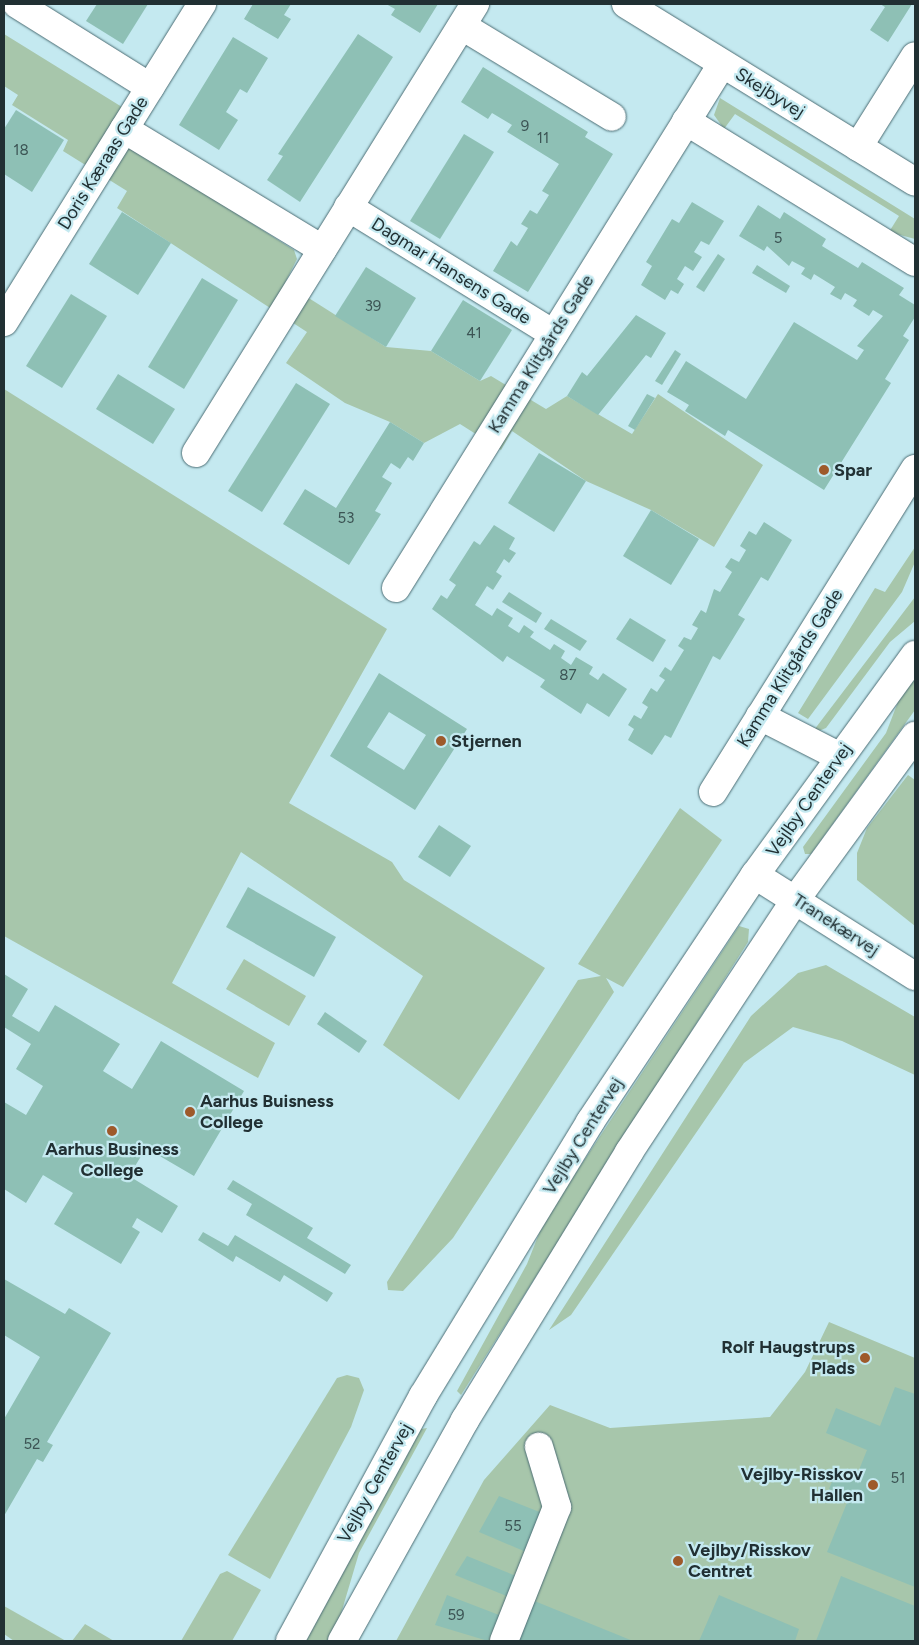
<!DOCTYPE html>
<meta charset="utf-8">
<style>
body{margin:0}
#map{position:relative;width:919px;height:1645px;overflow:hidden;background:#c4e9f0;font-family:Figtree,sans-serif}
div>[style]{position:absolute}
[style*='--x']{left:calc(var(--x)*1px);top:calc(var(--y)*1px);width:calc(var(--w)*1px);rotate:calc(var(--a)*1deg)}
.green>*{inset:0;background:#a7c6ab}
.building>*{inset:0;background:#8ec0b5}
.roads{filter:drop-shadow(0 0 1px #4c6d74) drop-shadow(0 0 1px #4c6d74)}
.minor>*{height:28px;margin:-14px;padding:0 14px;transform-origin:14px;border-radius:14px;background:#fff}
.dots>*{width:14px;height:14px;translate:-50% -50%;box-sizing:border-box;border:2px solid #c4e9f0;border-radius:50%}
span{translate:-50% -50%;white-space:nowrap;text-align:center;line-height:1.15;-webkit-text-stroke:4.5px #c4e9f0;paint-order:stroke}
.number-label{font-size:15px;color:#3c5454}
.number-label span{-webkit-text-stroke-width:0}
.street-label{font-size:18px;color:#213033}
.poi-label{font-size:18px;color:#213033;font-weight:700}
.left{translate:0 -50%;text-align:left}
.right{translate:-100% -50%;text-align:right}
.frame{position:absolute;inset:0;border:5px solid #213033;pointer-events:none}
</style>
<div id="map">
<div class="green">
<i style="clip-path:polygon(4px 34px,122px 107px,131px 147px,294px 250px,297px 259px,285px 283px,386px 347px,431px 351px,480px 381px,491px 376px,546px 409px,567px 396px,632px 434px,658px 394px,763px 465px,714px 547px,651px 510px,586px 481px,512px 431px,501px 450px,460px 424px,424px 443px,390px 422px,345px 403px,286px 363px,307px 332px,117px 208px,127px 191px,63px 151px,68px 140px,12px 105px,18px 95px,4px 86px)"></i>
<i style="clip-path:polygon(720px 98px,915px 219px,915px 239px,889px 232px,899px 216px,735px 114px,724px 129px,714px 115px)"></i>
<i style="clip-path:polygon(4px 389px,387px 629px,289px 803px,392px 862px,404px 880px,545px 968px,459px 1100px,383px 1045px,423px 976px,241px 852px,172px 983px,275px 1043px,258px 1078px,4px 936px)"></i>
<i style="clip-path:polygon(915px 547px,915px 562px,902px 592px,808px 719px,798px 713px,875px 588px,885px 592px)"></i>
<i style="clip-path:polygon(915px 597px,915px 621px,890px 642px,826px 728px,811px 734px)"></i>
<i style="clip-path:polygon(915px 674px,915px 710px,811px 854px,805px 854px,803px 847px,886px 733px,903px 689px)"></i>
<i style="clip-path:polygon(908px 775px,915px 780px,915px 926px,857px 880px,857px 853px,867px 828px)"></i>
<i style="clip-path:polygon(680px 808px,722px 840px,623px 987px,606px 978px,614px 992px,453px 1238px,403px 1291px,388px 1290px,387px 1282px,578px 980px,601px 976px,578px 964px)"></i>
<i style="clip-path:polygon(739px 926px,749px 929px,748px 942px,461px 1395px,457px 1391px,527px 1264px,544px 1221px)"></i>
<i style="clip-path:polygon(244px 959px,306px 996px,289px 1026px,226px 989px)"></i>
<i style="clip-path:polygon(826px 965px,915px 1017px,915px 1075px,842px 1041px,793px 1027px,744px 1063px,571px 1315px,549px 1330px,751px 1016px,798px 973px)"></i>
<i style="clip-path:polygon(829px 1322px,915px 1358px,915px 1641px,396px 1641px,484px 1480px,550px 1405px,610px 1428px,770px 1417px,805px 1372px)"></i>
<i style="clip-path:polygon(347px 1375px,359px 1378px,364px 1390px,351px 1427px,270px 1579px,228px 1555px,337px 1378px)"></i>
<i style="clip-path:polygon(427px 1428px,359px 1553px,340px 1617px,327px 1641px,306px 1641px,421px 1429px)"></i>
<i style="clip-path:polygon(227px 1571px,261px 1590px,232px 1641px,181px 1641px,220px 1574px)"></i>
<i style="clip-path:polygon(4px 1606px,66px 1641px,14px 1641px,4px 1634px)"></i>
<i style="clip-path:polygon(85px 1624px,114px 1641px,72px 1641px)"></i>
</div>
<div class="building">
<i style="clip-path:polygon(97px 4px,148px 4px,123px 44px,86px 21px)"></i>
<i style="clip-path:polygon(253px 4px,291px 4px,284px 15px,291px 19px,278px 39px,244px 19px)"></i>
<i style="clip-path:polygon(386px 4px,438px 4px,420px 33px,391px 15px,395px 9px)"></i>
<i style="clip-path:polygon(880px 4px,912px 4px,888px 42px,870px 30px,885px 7px)"></i>
<i style="clip-path:polygon(358px 34px,393px 57px,300px 202px,267px 180px,283px 156px,278px 154px)"></i>
<i style="clip-path:polygon(233px 37px,268px 58px,247px 93px,240px 89px,226px 112px,238px 120px,219px 150px,179px 125px)"></i>
<i style="clip-path:polygon(483px 67px,588px 132px,585px 137px,613px 154px,528px 292px,493px 271px,511px 241px,517px 246px,528px 228px,521px 224px,530px 210px,537px 214px,549px 195px,542px 191px,559px 164px,507px 132px,512px 125px,492px 113px,488px 119px,461px 102px)"></i>
<i style="clip-path:polygon(16px 110px,64px 140px,32px 192px,4px 174px,4px 129px)"></i>
<i style="clip-path:polygon(464px 134px,494px 152px,440px 239px,410px 221px)"></i>
<i style="clip-path:polygon(692px 202px,724px 221px,709px 245px,701px 241px,694px 252px,702px 257px,693px 271px,685px 266px,677px 279px,684px 284px,678px 294px,671px 290px,665px 300px,641px 285px,652px 266px,646px 262px,672px 219px,679px 223px)"></i>
<i style="clip-path:polygon(758px 205px,780px 219px,784px 212px,826px 239px,822px 246px,858px 268px,862px 262px,904px 288px,899px 295px,915px 305px,915px 317px,903px 336px,909px 340px,885px 379px,891px 383px,824px 490px,728px 430px,725px 436px,685px 411px,689px 405px,667px 392px,686px 361px,746px 399px,794px 322px,857px 360px,864px 350px,857px 346px,883px 316px,873px 310px,869px 316px,853px 306px,857px 300px,845px 293px,841px 300px,830px 294px,835px 287px,814px 274px,811px 280px,801px 274px,805px 268px,792px 261px,789px 266px,767px 246px,764px 251px,739px 236px)"></i>
<i style="clip-path:polygon(122px 212px,171px 243px,138px 295px,89px 264px)"></i>
<i style="clip-path:polygon(718px 254px,725px 259px,704px 292px,696px 287px)"></i>
<i style="clip-path:polygon(757px 265px,790px 286px,786px 293px,752px 273px)"></i>
<i style="clip-path:polygon(366px 267px,416px 298px,386px 347px,335px 316px)"></i>
<i style="clip-path:polygon(202px 278px,238px 300px,184px 389px,148px 367px)"></i>
<i style="clip-path:polygon(71px 294px,107px 316px,62px 388px,26px 366px)"></i>
<i style="clip-path:polygon(463px 300px,512px 330px,480px 381px,431px 351px)"></i>
<i style="clip-path:polygon(636px 315px,666px 333px,651px 358px,646px 355px,598px 415px,567px 396px,582px 372px,587px 376px)"></i>
<i style="clip-path:polygon(675px 350px,681px 354px,662px 385px,655px 381px)"></i>
<i style="clip-path:polygon(118px 374px,175px 409px,153px 444px,96px 409px)"></i>
<i style="clip-path:polygon(296px 383px,330px 404px,262px 512px,228px 491px)"></i>
<i style="clip-path:polygon(647px 394px,655px 398px,635px 430px,628px 426px)"></i>
<i style="clip-path:polygon(390px 422px,424px 443px,413px 461px,408px 457px,400px 469px,391px 463px,382px 477px,392px 483px,375px 511px,381px 514px,349px 565px,283px 524px,305px 489px,336px 508px)"></i>
<i style="clip-path:polygon(539px 453px,586px 481px,554px 532px,508px 503px)"></i>
<i style="clip-path:polygon(651px 510px,699px 539px,671px 585px,623px 556px)"></i>
<i style="clip-path:polygon(764px 522px,792px 540px,768px 581px,761px 577px,738px 615px,745px 619px,720px 660px,713px 656px,671px 738px,665px 735px,652px 755px,628px 740px,634px 729px,628px 725px,634px 715px,641px 719px,648px 707px,642px 703px,651px 688px,657px 692px,665px 680px,659px 676px,665px 667px,671px 671px,684px 650px,678px 646px,684px 637px,691px 640px,698px 628px,692px 625px,701px 610px,706px 613px,714px 589px,720px 592px,732px 572px,725px 567px,731px 558px,739px 562px,746px 550px,740px 546px,749px 531px,756px 535px)"></i>
<i style="clip-path:polygon(494px 525px,515px 538px,509px 549px,516px 553px,509px 563px,504px 559px,496px 572px,502px 576px,493px 590px,487px 586px,475px 605px,492px 616px,497px 608px,513px 618px,508px 626px,519px 633px,524px 625px,534px 632px,530px 637px,550px 650px,554px 644px,565px 651px,561px 658px,571px 665px,576px 657px,593px 667px,589px 674px,598px 680px,603px 673px,627px 689px,609px 717px,587px 703px,581px 714px,540px 687px,545px 680px,507px 656px,503px 662px,432px 609px,441px 595px,447px 599px,456px 585px,449px 580px,474px 541px,480px 545px)"></i>
<i style="clip-path:polygon(509px 592px,542px 613px,536px 623px,502px 602px)"></i>
<i style="clip-path:polygon(630px 618px,666px 640px,653px 662px,616px 639px)"></i>
<i style="clip-path:polygon(551px 619px,587px 641px,580px 651px,544px 629px)"></i>
<i style="clip-path:polygon(evenodd,379px 673px,467px 729px,415px 810px,330px 756px,379px 673px,389px 712px,426px 735px,404px 770px,367px 747px,389px 712px)"></i>
<i style="clip-path:polygon(439px 825px,471px 846px,450px 877px,418px 857px)"></i>
<i style="clip-path:polygon(248px 887px,336px 937px,314px 977px,226px 927px)"></i>
<i style="clip-path:polygon(4px 974px,28px 989px,12px 1016px,39px 1032px,55px 1005px,120px 1044px,103px 1071px,132px 1089px,161px 1041px,244px 1091px,194px 1176px,146px 1148px,129px 1176px,178px 1206px,162px 1233px,137px 1218px,132px 1227px,140px 1232px,121px 1264px,54px 1224px,73px 1193px,43px 1175px,26px 1203px,4px 1189px,4px 1102px,26px 1115px,43px 1086px,16px 1069px,31px 1044px,4px 1027px)"></i>
<i style="clip-path:polygon(325px 1012px,367px 1041px,359px 1053px,317px 1024px)"></i>
<i style="clip-path:polygon(233px 1180px,313px 1228px,307px 1238px,351px 1265px,345px 1274px,246px 1215px,252px 1204px,227px 1189px)"></i>
<i style="clip-path:polygon(203px 1232px,228px 1246px,235px 1235px,333px 1293px,327px 1302px,284px 1275px,280px 1282px,236px 1256px,233px 1262px,198px 1240px)"></i>
<i style="clip-path:polygon(4px 1279px,65px 1314px,69px 1308px,111px 1333px,47px 1442px,53px 1445px,43px 1462px,37px 1459px,4px 1516px,4px 1419px,40px 1357px,4px 1335px)"></i>
<i style="clip-path:polygon(895px 1387px,915px 1394px,915px 1587px,827px 1552px,849px 1498px,829px 1489px,836px 1472px,855px 1480px,867px 1450px,826px 1433px,836px 1408px,880px 1426px)"></i>
<i style="clip-path:polygon(499px 1496px,542px 1513px,526px 1552px,479px 1532px)"></i>
<i style="clip-path:polygon(467px 1556px,516px 1576px,509px 1597px,455px 1575px)"></i>
<i style="clip-path:polygon(841px 1576px,915px 1606px,915px 1641px,816px 1641px)"></i>
<i style="clip-path:polygon(447px 1595px,499px 1615px,488px 1641px,435px 1625px)"></i>
<i style="clip-path:polygon(719px 1595px,799px 1629px,795px 1641px,699px 1641px)"></i>
<i style="clip-path:polygon(532px 1600px,633px 1641px,516px 1641px)"></i>
</div>
<div class="roads">
<div class="minor">
<i style="--x:17;--y:4;--w:157;--a:32"></i>
<i style="--x:626;--y:4;--w:339;--a:31.6"></i>
<i style="--x:462;--y:26;--w:175;--a:31.2"></i>
<i style="--x:686;--y:121;--w:269;--a:31.6"></i>
<i style="--x:124;--y:129;--w:232;--a:31.2"></i>
<i style="--x:858;--y:147;--w:107;--a:-57.9"></i>
<i style="--x:348;--y:207;--w:242;--a:31.7"></i>
<i style="--x:4;--y:322;--w:375;--a:-58.1"></i>
<i style="--x:196;--y:453;--w:529;--a:-58.14"></i>
<i style="--x:396;--y:588;--w:617;--a:-58.11"></i>
<i style="--x:760;--y:716;--w:88;--a:27.1"></i>
<i style="--x:713;--y:792;--w:381;--a:-58"></i>
<i style="--x:755;--y:875;--w:189;--a:32.3"></i>
<i style="--x:290;--y:1641;--w:279;--a:-61.5"></i>
<i style="--x:423;--y:1396;--w:321;--a:-58.6"></i>
<i style="--x:590;--y:1122;--w:297;--a:-56.3"></i>
<i style="--x:755;--y:875;--w:272;--a:-54"></i>
<i style="--x:342;--y:1641;--w:253;--a:-60.9"></i>
<i style="--x:465;--y:1420;--w:314;--a:-58.5"></i>
<i style="--x:629;--y:1152;--w:303;--a:-56.6"></i>
<i style="--x:796;--y:899;--w:202;--a:-53.9"></i>
<i style="--x:504;--y:1641;--w:144;--a:-68.4"></i>
<i style="--x:557;--y:1507;--w:63;--a:-106.7"></i>
</div>
</div>
<div class="dots">
<i style="left:824px;top:470px;background:#9e5a2b"></i>
<i style="left:441px;top:741px;background:#9e5a2b"></i>
<i style="left:190px;top:1112px;background:#9e5a2b"></i>
<i style="left:112px;top:1131px;background:#9e5a2b"></i>
<i style="left:865px;top:1358px;background:#9e5a2b"></i>
<i style="left:873px;top:1485px;background:#9e5a2b"></i>
<i style="left:678px;top:1561px;background:#9e5a2b"></i>
</div>
<div class="number-label">
<span style="left:525px;top:127px">9</span>
<span style="left:543px;top:139px">11</span>
<span style="left:21px;top:151px">18</span>
<span style="left:778px;top:239px">5</span>
<span style="left:373px;top:307px">39</span>
<span style="left:474px;top:334px">41</span>
<span style="left:346px;top:519px">53</span>
<span style="left:568px;top:676px">87</span>
<span style="left:32px;top:1445px">52</span>
<span style="left:898px;top:1479px">51</span>
<span style="left:513px;top:1527px">55</span>
<span style="left:456px;top:1616px">59</span>
</div>
<div class="street-label">
<span style="left:770px;top:93px;rotate:32deg">Skejbyvej</span>
<span style="left:103px;top:163px;rotate:-58deg">Doris Kæraas Gade</span>
<span style="left:451px;top:271px;rotate:32deg">Dagmar Hansens Gade</span>
<span style="left:541px;top:354px;rotate:-58deg">Kamma Klitgårds Gade</span>
<span style="left:790px;top:668px;rotate:-58deg">Kamma Klitgårds Gade</span>
<span style="left:809px;top:800px;rotate:-55deg">Vejlby Centervej</span>
<span style="left:836px;top:925px;rotate:33deg">Tranekærvej</span>
<span style="left:583px;top:1136px;rotate:-58deg">Vejlby Centervej</span>
<span style="left:375px;top:1483px;rotate:-61deg">Vejlby Centervej</span>
</div>
<div class="poi-label">
<span class="left" style="left:834px;top:470px">Spar</span>
<span class="left" style="left:451px;top:741px">Stjernen</span>
<span class="left" style="left:200px;top:1112px">Aarhus Buisness<br>College</span>
<span style="left:112px;top:1160px">Aarhus Business<br>College</span>
<span class="right" style="left:855px;top:1358px">Rolf Haugstrups<br>Plads</span>
<span class="right" style="left:863px;top:1485px">Vejlby-Risskov<br>Hallen</span>
<span class="left" style="left:688px;top:1561px">Vejlby/Risskov<br>Centret</span>
</div>
<div class="frame"></div>
</div>
